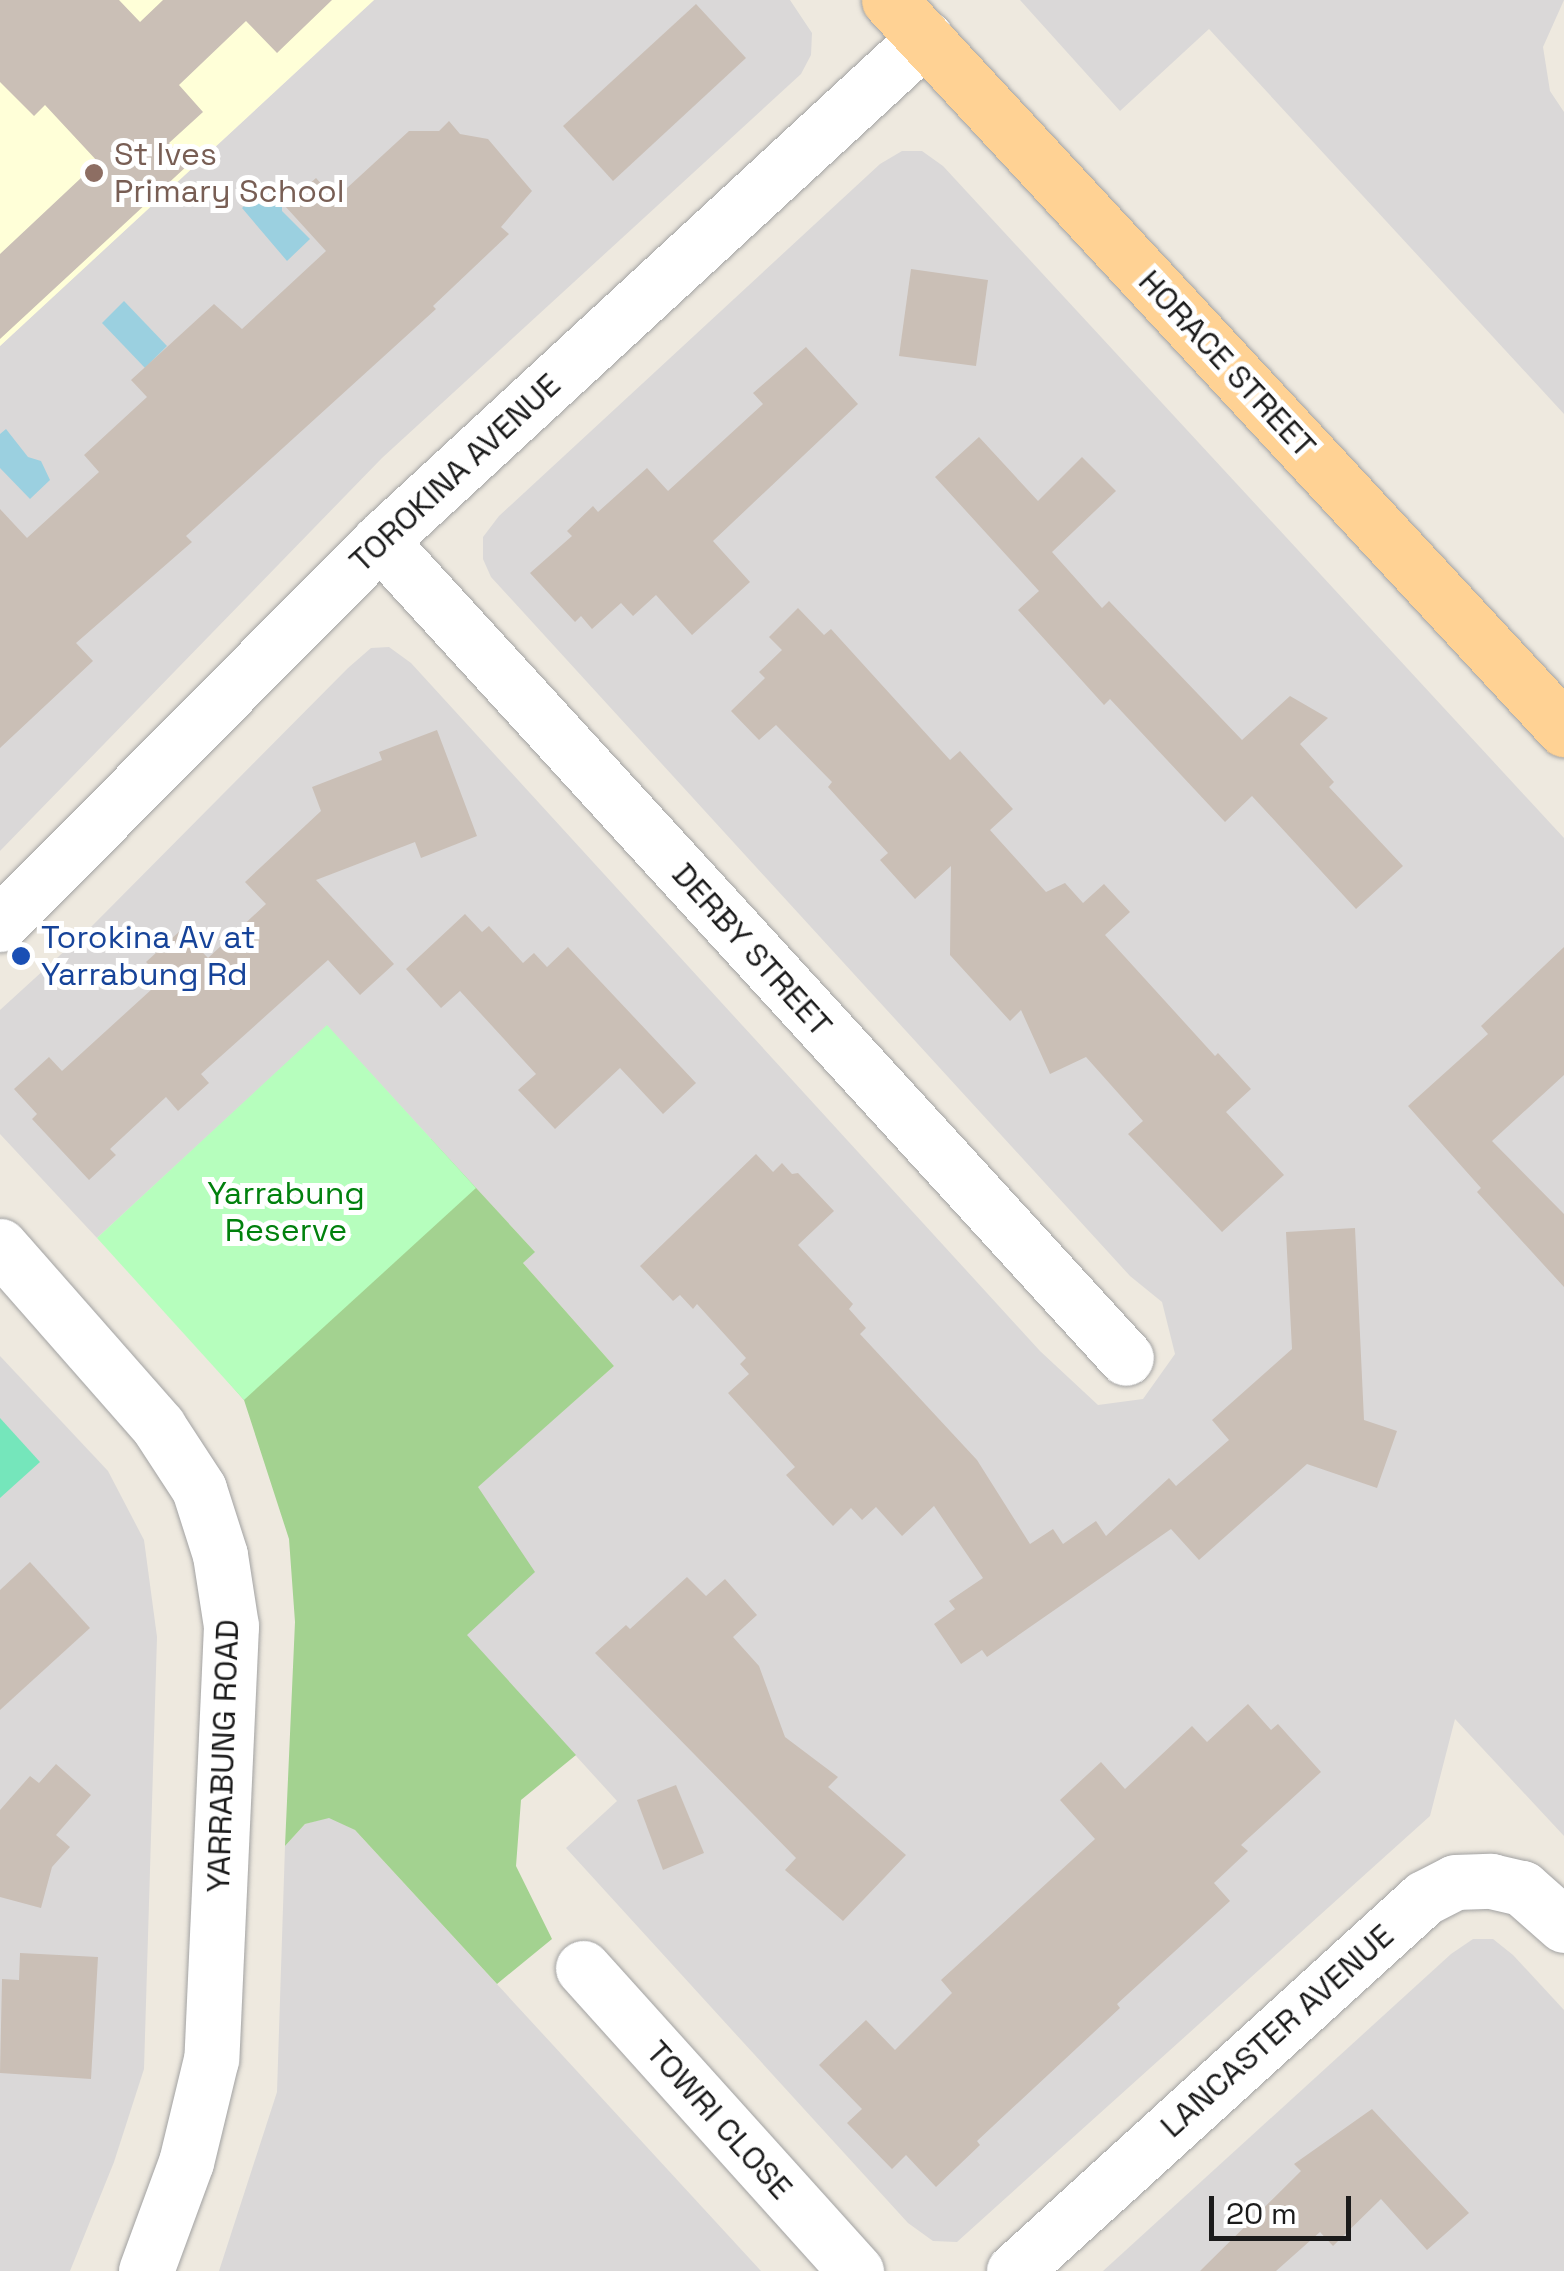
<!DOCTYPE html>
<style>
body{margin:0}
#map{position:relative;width:1564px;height:2271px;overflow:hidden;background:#eee9df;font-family:"Space Grotesk",sans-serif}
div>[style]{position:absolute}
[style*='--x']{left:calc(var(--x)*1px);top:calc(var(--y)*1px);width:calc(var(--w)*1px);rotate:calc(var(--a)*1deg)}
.residential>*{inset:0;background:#dad8d8}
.education>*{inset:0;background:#ffffd8}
.forest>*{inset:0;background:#a3d290}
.park>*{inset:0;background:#b6febd}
.pitch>*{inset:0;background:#75e6bb}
.water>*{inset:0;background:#9bd0e0}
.building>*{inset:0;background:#cabfb6}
.roads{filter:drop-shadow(0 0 2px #a2a2a2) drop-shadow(0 0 2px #a2a2a2)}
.minor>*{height:55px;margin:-27.5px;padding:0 27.5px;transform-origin:27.5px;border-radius:27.5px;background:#fff}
.major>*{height:55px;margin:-27.5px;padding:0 27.5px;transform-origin:27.5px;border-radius:27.5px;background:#ffd294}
.dots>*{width:28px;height:28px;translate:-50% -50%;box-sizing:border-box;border:5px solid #fff;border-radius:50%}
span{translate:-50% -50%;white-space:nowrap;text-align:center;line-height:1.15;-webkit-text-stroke:10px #fff;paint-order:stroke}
.education-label{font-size:32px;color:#785e54}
.left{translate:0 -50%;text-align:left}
.street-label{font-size:32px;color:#1b1b1b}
.transit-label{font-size:32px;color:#164399}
.park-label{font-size:32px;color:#01810d}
.scale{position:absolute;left:1209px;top:2196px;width:142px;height:45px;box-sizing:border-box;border:5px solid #1b1b1b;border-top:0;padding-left:12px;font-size:30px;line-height:35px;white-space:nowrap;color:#1b1b1b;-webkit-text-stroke:8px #fff;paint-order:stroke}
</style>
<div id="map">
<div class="residential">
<i style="clip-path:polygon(374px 0,790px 0,812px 33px,811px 55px,801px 74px,382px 458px,0 851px,0 346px)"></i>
<i style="clip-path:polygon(1020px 0,1564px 0,1543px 47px,1550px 91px,1564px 112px,1564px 414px,1209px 29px,1120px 111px)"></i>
<i style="clip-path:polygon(902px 151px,922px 151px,943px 166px,1564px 838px,1564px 1836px,1455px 1719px,1430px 1816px,957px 2242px,933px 2241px,908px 2223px,566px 1848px,617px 1801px,466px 1635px,477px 1487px,614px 1366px,523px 1263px,534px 1251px,327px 1026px,97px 1238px,0 1134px,0 1010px,92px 926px,348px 668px,371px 648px,389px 647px,411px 663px,1040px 1351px,1098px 1405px,1143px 1399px,1175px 1354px,1162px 1302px,1130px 1276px,491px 577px,483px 559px,483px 537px,499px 516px,880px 164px)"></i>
<i style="clip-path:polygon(0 1356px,108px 1471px,144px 1540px,157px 1637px,144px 2069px,114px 2162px,70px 2271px,0 2271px)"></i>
<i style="clip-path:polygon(330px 1817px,355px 1830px,761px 2271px,219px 2271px,277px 2092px,285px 1846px,305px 1824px)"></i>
<i style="clip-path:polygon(1473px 1939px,1493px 1939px,1513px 1955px,1564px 2010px,1564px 2271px,1103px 2271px,1451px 1954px)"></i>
</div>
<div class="education">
<i style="clip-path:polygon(0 0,374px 0,0 346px)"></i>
</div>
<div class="forest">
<i style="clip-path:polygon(431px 1139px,535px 1252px,523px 1263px,614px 1366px,478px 1487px,535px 1572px,467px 1635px,576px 1755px,521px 1800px,516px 1866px,552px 1939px,497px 1984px,355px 1830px,329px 1818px,305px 1824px,285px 1846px,295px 1622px,289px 1539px,244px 1400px,198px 1347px)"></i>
</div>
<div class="park">
<i style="clip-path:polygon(327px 1025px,476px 1188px,244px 1400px,97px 1238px)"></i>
</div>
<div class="pitch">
<i style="clip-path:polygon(0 1418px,40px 1462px,0 1498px)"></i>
</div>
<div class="water">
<i style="clip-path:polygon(264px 186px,282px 196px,282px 211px,310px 239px,287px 261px,242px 208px)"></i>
<i style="clip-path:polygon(124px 301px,167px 346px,145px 368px,102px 323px)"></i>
<i style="clip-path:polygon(6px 429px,28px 457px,41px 461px,50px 480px,30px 499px,0 468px,0 434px)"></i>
</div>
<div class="building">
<i style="clip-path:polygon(0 0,119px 0,140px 22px,163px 0,332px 0,277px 53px,246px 21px,179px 85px,203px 112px,169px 143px,188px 165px,0 339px,0 254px,98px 162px,45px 105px,34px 116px,0 82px)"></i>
<i style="clip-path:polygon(696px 4px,746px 58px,613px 181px,563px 126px)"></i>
<i style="clip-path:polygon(449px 121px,460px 134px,488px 139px,532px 191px,501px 227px,509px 234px,433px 306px,436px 309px,186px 536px,192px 542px,76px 643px,93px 661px,0 748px,0 509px,27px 538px,99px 472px,84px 455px,147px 397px,131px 380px,214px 304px,242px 329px,326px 251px,285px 206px,316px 178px,335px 199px,409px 131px,439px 131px)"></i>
<i style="clip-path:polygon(911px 269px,988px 280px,976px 366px,899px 356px)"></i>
<i style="clip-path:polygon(806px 347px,858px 404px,713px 541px,750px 582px,692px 635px,656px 595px,633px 616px,621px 603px,592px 629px,581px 616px,575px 622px,530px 573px,572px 536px,567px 531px,593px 506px,598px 512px,647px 468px,668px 491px,763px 404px,753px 393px)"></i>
<i style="clip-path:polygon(979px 437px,1038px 501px,1082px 457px,1116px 491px,1052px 552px,1102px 608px,1109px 601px,1242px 740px,1290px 696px,1328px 718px,1300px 744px,1334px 782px,1329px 787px,1403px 866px,1356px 909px,1252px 796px,1225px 822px,1110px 699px,1104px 705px,1018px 610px,1039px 591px,935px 477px)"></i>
<i style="clip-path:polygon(798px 608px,824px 635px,831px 629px,950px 760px,960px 751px,1013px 809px,990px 830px,1046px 892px,1065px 883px,1083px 903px,1104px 884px,1130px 912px,1105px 935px,1215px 1056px,1218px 1053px,1251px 1089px,1226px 1112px,1284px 1175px,1222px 1232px,1128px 1134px,1143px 1121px,1086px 1057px,1050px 1074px,1021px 1010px,1010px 1021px,950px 955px,951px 866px,915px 899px,880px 860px,888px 853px,828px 787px,832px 782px,776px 725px,759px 740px,731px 711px,765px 678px,759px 672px,782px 650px,769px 637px)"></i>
<i style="clip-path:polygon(437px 730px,477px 836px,421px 858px,415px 842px,316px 880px,394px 964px,360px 995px,328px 960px,201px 1074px,209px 1083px,178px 1111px,166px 1097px,110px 1149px,116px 1155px,89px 1180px,32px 1119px,37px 1114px,14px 1089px,49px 1057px,62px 1071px,163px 979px,146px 962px,181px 930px,208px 958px,266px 904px,245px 882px,321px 811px,312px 787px,382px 760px,379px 752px)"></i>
<i style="clip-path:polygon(465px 914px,482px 932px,489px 926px,523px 963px,534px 953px,547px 967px,568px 947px,696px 1083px,663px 1114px,620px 1068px,555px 1129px,518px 1090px,536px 1074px,460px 991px,441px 1008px,406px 969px)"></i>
<i style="clip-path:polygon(1564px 947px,1564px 1075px,1492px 1141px,1564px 1214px,1564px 1287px,1477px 1192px,1481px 1188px,1408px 1106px,1488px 1034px,1481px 1026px)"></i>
<i style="clip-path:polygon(756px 1154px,773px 1172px,782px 1163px,792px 1174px,798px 1173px,834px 1211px,798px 1245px,853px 1304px,849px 1309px,866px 1328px,860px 1334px,977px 1460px,1030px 1544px,1053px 1529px,1063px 1544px,1096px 1521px,1106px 1536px,1169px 1478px,1176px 1486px,1229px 1440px,1212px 1420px,1292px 1349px,1286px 1232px,1355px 1228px,1364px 1420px,1397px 1431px,1377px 1488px,1307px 1464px,1199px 1560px,1171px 1529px,987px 1657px,982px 1650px,961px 1664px,934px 1624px,955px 1609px,949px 1601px,983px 1578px,934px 1506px,902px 1536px,876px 1507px,862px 1520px,851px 1508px,833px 1526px,786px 1475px,795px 1467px,728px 1393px,749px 1374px,740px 1364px,746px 1358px,697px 1304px,693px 1309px,680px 1295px,673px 1301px,640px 1266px)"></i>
<i style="clip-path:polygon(30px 1562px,90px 1628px,0 1710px,0 1590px)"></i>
<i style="clip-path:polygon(687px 1577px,706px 1596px,725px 1579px,757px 1615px,733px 1637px,759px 1666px,785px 1737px,838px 1777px,828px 1787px,906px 1855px,843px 1921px,785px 1870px,796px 1858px,595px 1653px,626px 1625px,630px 1629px)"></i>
<i style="clip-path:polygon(1248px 1704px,1271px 1730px,1278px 1724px,1321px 1772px,1241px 1845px,1248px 1851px,1214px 1883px,1230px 1901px,1117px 2004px,1120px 2008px,977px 2141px,980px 2145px,936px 2187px,906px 2155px,892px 2169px,847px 2123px,862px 2109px,819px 2065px,866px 2020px,895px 2050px,952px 1993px,941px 1980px,1095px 1839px,1060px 1800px,1101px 1762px,1125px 1789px,1192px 1726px,1207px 1742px)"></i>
<i style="clip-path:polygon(56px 1764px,91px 1795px,56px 1835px,70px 1847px,52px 1867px,41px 1908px,0 1897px,0 1810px,30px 1776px,39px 1783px)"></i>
<i style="clip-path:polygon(676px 1785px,704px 1853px,663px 1870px,637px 1800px)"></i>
<i style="clip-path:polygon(20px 1953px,98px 1957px,91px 2079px,0 2073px,2px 1979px,19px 1980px)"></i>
<i style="clip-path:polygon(1372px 2109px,1469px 2213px,1427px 2250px,1381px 2199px,1333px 2246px,1320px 2232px,1276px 2271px,1200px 2271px,1301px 2171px,1294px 2164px)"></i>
</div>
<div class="roads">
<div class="minor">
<i style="--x:380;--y:541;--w:1106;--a:47.6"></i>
<i style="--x:0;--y:924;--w:540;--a:-45.23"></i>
<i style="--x:380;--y:541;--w:742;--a:-42.71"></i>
<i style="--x:0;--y:1246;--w:240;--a:48.7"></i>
<i style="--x:158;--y:1426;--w:75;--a:56.9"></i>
<i style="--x:199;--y:1489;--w:69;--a:72.3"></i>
<i style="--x:220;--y:1555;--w:72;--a:81.2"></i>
<i style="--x:231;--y:1626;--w:433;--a:92.6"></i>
<i style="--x:211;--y:2059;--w:106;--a:103.6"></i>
<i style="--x:186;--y:2162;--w:116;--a:110.2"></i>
<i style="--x:583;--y:1968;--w:408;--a:48"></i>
<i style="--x:1014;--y:2271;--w:554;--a:-42.29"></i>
<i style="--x:1424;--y:1898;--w:35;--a:-27"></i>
<i style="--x:1455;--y:1882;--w:36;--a:-2"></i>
<i style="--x:1491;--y:1881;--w:32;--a:13"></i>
<i style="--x:1522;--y:1888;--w:56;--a:41.4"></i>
</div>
<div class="major">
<i style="--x:889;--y:0;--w:994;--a:47.2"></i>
</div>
</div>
<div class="dots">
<i style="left:94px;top:173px;background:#8d6e63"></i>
<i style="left:21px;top:956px;background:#1a4fb4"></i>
</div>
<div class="education-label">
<span class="left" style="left:114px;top:173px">St Ives<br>Primary School</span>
</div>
<div class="street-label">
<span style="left:1227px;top:364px;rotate:47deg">HORACE STREET</span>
<span style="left:455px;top:473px;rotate:-43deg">TOROKINA AVENUE</span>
<span style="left:752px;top:950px;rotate:48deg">DERBY STREET</span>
<span style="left:223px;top:1756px;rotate:-88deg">YARRABUNG ROAD</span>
<span style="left:1277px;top:2031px;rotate:-42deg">LANCASTER AVENUE</span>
<span style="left:719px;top:2120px;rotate:48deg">TOWRI CLOSE</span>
</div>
<div class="transit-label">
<span class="left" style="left:41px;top:956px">Torokina Av at<br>Yarrabung Rd</span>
</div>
<div class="park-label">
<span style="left:286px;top:1212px">Yarrabung<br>Reserve</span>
</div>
<div class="scale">20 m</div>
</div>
